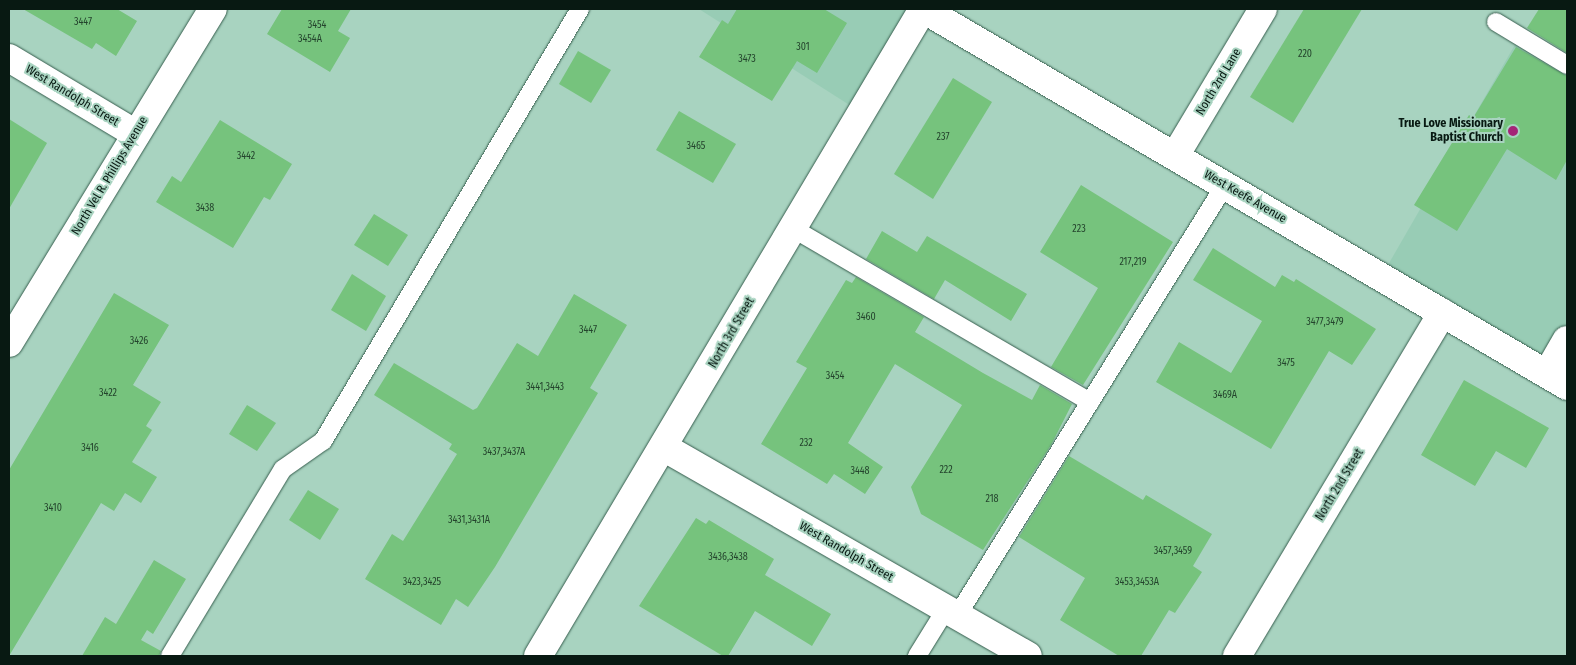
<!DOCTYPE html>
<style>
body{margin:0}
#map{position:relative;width:1576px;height:665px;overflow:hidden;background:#a8d3c0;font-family:"Fira Sans Condensed",sans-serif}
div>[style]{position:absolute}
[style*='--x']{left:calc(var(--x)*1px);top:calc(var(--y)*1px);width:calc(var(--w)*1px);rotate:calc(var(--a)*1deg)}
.built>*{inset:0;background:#98ccb5}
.building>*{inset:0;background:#76c37d}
.roads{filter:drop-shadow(0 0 1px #365d4d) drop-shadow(0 0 1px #365d4d)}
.service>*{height:18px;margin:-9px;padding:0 9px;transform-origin:9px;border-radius:9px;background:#fff}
.minor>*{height:28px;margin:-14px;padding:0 14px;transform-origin:14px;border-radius:14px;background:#fff}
.tertiary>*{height:28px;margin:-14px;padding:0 14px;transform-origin:14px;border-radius:14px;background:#fff}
.dots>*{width:14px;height:14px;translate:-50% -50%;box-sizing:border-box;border:2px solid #a8d3c0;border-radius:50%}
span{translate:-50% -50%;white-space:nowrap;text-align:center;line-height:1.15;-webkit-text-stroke:4px #a8d3c0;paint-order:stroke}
.number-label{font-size:10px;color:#24442d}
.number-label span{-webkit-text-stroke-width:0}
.street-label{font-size:12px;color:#081912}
.poi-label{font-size:12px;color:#081912;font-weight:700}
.right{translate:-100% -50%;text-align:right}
.frame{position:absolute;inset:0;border:10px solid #081912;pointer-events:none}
</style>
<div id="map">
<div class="built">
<i style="clip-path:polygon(699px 9px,923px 9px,862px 113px)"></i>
<i style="clip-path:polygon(1520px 36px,1567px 65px,1567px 386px,1381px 277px)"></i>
</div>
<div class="building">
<i style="clip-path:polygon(23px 9px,117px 9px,137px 21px,116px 56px,96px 43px,92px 49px)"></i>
<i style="clip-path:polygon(282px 9px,351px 9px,338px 31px,350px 38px,330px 72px,267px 34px)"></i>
<i style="clip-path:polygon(737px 9px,824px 9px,847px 23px,817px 73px,797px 61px,772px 101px,699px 57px,722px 20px,728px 24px)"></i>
<i style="clip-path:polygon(1304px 9px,1362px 9px,1293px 123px,1250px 97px)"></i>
<i style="clip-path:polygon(1539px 9px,1567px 9px,1567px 53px,1527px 28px)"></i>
<i style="clip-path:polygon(1516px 47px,1567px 76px,1567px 160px,1556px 180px,1507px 149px,1457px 231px,1414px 205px,1469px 115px,1473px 118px)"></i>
<i style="clip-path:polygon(578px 51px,611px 70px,591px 103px,559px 84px)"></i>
<i style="clip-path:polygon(953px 78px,992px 102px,933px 199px,894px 174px)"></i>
<i style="clip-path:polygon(679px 111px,736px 144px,713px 183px,656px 150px)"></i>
<i style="clip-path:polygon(9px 119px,47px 143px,9px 209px)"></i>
<i style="clip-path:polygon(220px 120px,292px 164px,270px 200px,264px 197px,233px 248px,156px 202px,172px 176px,181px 182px)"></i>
<i style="clip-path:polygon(1081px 185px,1173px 242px,1083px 385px,1051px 367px,1098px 288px,1040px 252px)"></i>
<i style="clip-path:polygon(374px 214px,408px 235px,388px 266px,354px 245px)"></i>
<i style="clip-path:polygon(882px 231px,917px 252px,927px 236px,1027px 294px,1011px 321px,945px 280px,934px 299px,866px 259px)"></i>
<i style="clip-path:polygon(1213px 248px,1275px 287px,1282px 275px,1294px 282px,1296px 279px,1376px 329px,1352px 365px,1329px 351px,1271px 449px,1156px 382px,1179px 342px,1231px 373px,1262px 321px,1193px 280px)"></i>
<i style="clip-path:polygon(352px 274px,386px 296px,366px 331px,331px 310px)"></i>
<i style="clip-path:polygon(856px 277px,924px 317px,915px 332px,983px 373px,1032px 400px,1040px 385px,1072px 404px,1051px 445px,983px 550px,921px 514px,911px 487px,962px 405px,895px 364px,848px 443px,883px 467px,865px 494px,834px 474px,827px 484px,761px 444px,807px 368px,796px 362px,846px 280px,852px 283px)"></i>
<i style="clip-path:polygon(114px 293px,169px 325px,133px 385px,161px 402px,146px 426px,152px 430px,132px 462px,157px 477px,141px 503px,125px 493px,114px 511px,101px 503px,9px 656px,9px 470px)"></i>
<i style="clip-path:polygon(574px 294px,627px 325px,590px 388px,598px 393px,495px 567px,468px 607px,456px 599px,441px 625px,365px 579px,392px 534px,403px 541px,457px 454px,449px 449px,452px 444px,374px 395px,394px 363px,473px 410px,477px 408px,517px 343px,538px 356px)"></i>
<i style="clip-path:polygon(1464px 380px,1549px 428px,1526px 468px,1496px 451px,1475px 486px,1421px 455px)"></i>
<i style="clip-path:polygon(247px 405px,276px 423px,257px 451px,229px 434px)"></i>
<i style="clip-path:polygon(1069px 456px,1143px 500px,1146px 495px,1212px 534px,1193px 566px,1202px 572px,1175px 613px,1169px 610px,1141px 656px,1119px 656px,1060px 620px,1085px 578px,1019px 537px)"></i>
<i style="clip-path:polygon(308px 490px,339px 509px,320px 540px,289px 520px)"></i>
<i style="clip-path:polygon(696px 518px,706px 524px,709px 520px,774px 559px,765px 575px,831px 614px,812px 646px,755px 611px,728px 656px,723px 656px,639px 606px)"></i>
<i style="clip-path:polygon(154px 560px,186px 579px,153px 634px,147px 630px,141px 640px,161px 651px,159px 656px,82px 656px,105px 617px,116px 624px)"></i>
</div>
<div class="roads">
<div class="service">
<i style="--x:1496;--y:22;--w:83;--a:31.2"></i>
<i style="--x:794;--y:229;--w:343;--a:30.3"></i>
<i style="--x:957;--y:616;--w:508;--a:-58.13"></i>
<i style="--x:170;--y:656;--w:218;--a:-58.9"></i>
<i style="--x:283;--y:469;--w:49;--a:-35"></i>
<i style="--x:323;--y:441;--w:503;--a:-59.25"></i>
<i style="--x:917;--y:656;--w:55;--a:-58.3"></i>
</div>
<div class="minor">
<i style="--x:9;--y:58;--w:148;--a:30.9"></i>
<i style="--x:1175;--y:156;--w:171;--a:-59.1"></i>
<i style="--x:9;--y:343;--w:391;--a:-58.6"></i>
<i style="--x:1547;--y:374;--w:39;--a:-60"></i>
<i style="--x:665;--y:448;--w:418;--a:29.8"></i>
<i style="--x:538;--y:656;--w:753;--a:-59.25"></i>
<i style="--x:1237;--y:656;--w:400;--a:-59.1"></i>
</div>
<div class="tertiary">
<i style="--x:923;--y:9;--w:746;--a:30.34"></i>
</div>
</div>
<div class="dots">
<i style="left:1513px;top:131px;background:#a42577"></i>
</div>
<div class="number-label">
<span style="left:83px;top:23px">3447</span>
<span style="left:317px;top:26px">3454</span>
<span style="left:310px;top:40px">3454A</span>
<span style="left:803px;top:48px">301</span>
<span style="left:1305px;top:55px">220</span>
<span style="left:747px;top:60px">3473</span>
<span style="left:943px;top:138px">237</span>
<span style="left:696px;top:147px">3465</span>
<span style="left:246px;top:157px">3442</span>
<span style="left:205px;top:209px">3438</span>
<span style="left:1079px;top:230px">223</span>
<span style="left:1133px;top:263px">217,219</span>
<span style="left:866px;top:318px">3460</span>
<span style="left:1325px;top:323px">3477,3479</span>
<span style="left:588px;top:331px">3447</span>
<span style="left:139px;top:342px">3426</span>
<span style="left:1286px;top:364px">3475</span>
<span style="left:835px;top:377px">3454</span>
<span style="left:545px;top:388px">3441,3443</span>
<span style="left:108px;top:394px">3422</span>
<span style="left:1225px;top:396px">3469A</span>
<span style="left:806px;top:444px">232</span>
<span style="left:90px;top:449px">3416</span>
<span style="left:504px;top:453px">3437,3437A</span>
<span style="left:946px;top:471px">222</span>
<span style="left:860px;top:472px">3448</span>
<span style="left:992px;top:500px">218</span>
<span style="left:53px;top:509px">3410</span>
<span style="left:469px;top:521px">3431,3431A</span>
<span style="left:1173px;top:552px">3457,3459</span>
<span style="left:728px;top:558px">3436,3438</span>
<span style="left:422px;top:583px">3423,3425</span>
<span style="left:1137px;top:583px">3453,3453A</span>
</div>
<div class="street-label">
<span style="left:1219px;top:82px;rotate:-59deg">North 2nd Lane</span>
<span style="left:72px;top:96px;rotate:31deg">West Randolph Street</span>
<span style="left:110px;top:176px;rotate:-59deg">North Vel R. Phillips Avenue</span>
<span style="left:1245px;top:197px;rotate:30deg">West Keefe Avenue</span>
<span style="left:732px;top:333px;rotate:-60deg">North 3rd Street</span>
<span style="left:1340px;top:485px;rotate:-59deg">North 2nd Street</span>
<span style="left:846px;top:552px;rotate:30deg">West Randolph Street</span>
</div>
<div class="poi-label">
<span class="right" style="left:1503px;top:131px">True Love Missionary<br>Baptist Church</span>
</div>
<div class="frame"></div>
</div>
